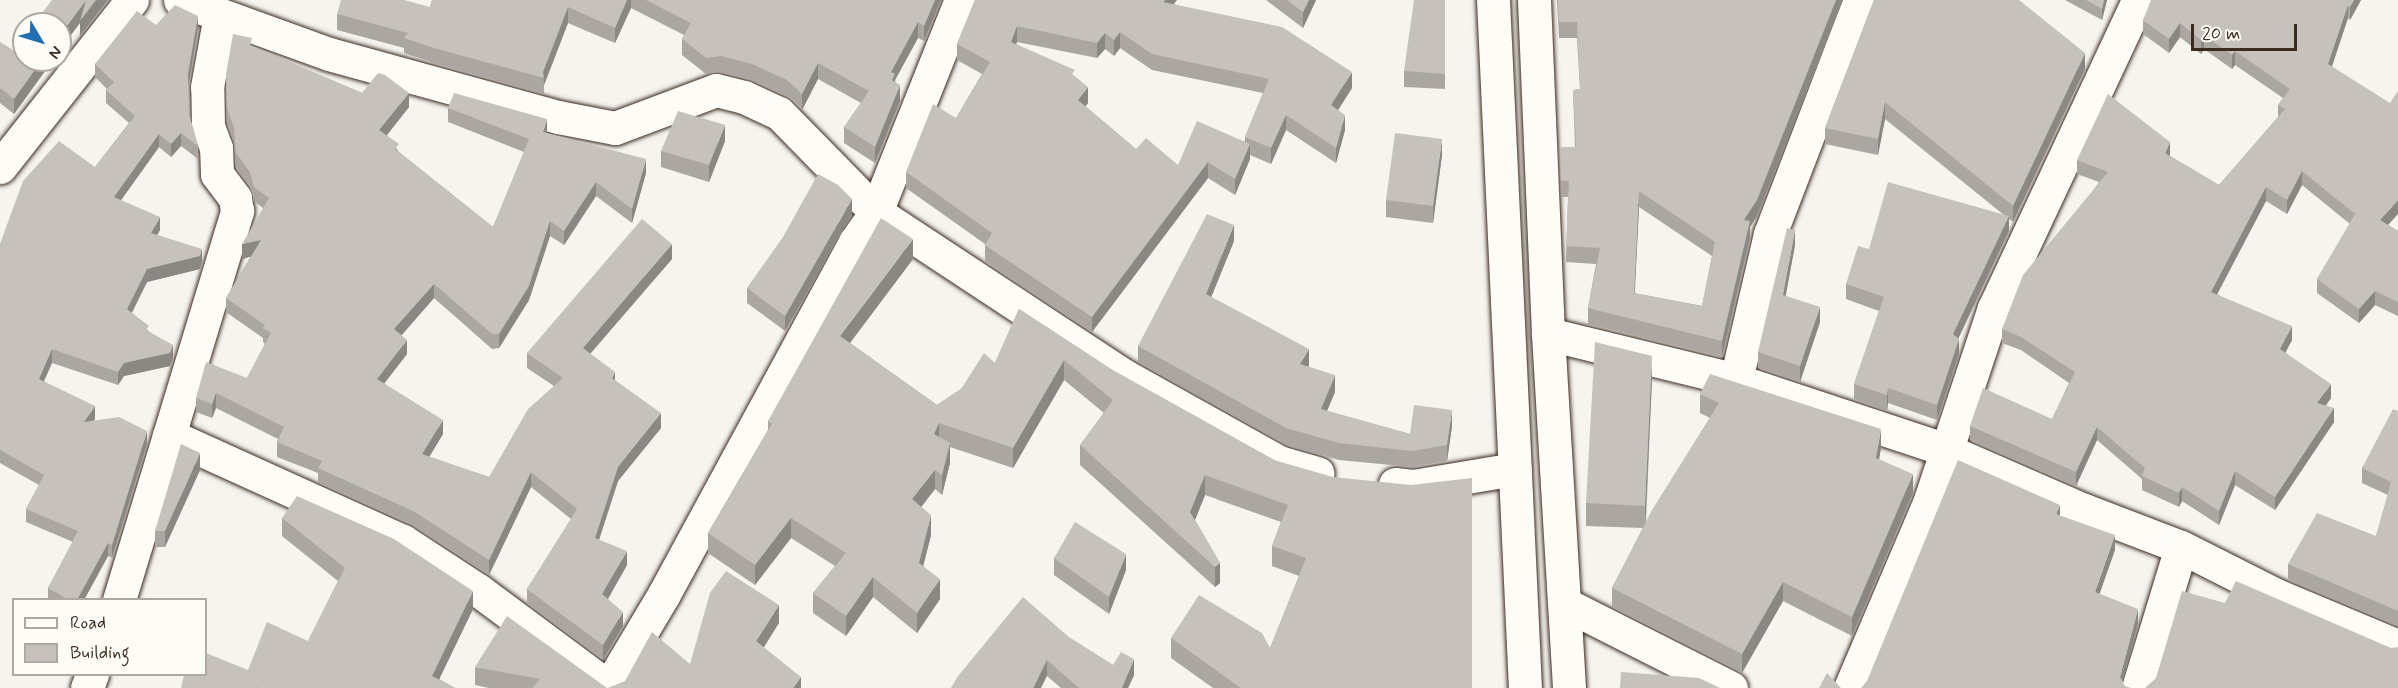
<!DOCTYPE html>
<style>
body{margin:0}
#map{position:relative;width:2398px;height:688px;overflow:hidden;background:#f5f4ee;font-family:Mynerve,sans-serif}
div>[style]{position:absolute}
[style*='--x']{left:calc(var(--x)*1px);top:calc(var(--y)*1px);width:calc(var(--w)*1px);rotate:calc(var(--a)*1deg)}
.roads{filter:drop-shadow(0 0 2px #3b2a1e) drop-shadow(0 0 2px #3b2a1e)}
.minor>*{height:33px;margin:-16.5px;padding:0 16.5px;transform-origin:16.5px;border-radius:16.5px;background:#fdfcf7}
.major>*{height:33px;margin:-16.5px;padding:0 16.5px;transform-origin:16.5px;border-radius:16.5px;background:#fdfcf7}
.wall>*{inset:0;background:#aba6a1}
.shaded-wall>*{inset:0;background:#8b8783}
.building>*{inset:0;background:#c7c1bb}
span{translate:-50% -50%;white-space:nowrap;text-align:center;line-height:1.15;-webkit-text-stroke:4.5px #fdfcf7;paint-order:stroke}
.legend{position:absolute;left:12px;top:598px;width:195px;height:78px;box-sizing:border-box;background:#fdfcf7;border:2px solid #afa8a0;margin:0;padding:8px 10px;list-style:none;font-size:18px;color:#3b2a1e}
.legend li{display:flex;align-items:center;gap:12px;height:30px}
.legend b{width:30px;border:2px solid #afa8a0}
.north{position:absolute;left:12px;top:12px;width:60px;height:60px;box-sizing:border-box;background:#fdfcf7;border:2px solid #afa8a0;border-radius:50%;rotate:128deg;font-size:16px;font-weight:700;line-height:24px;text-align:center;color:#3b2a1e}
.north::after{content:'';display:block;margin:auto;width:21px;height:27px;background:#1f6fb2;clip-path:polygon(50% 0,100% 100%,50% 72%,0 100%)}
.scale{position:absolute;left:2191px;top:24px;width:106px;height:27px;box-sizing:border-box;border:3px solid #3b2a1e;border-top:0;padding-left:8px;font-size:18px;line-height:21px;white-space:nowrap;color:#3b2a1e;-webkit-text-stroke:4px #fdfcf7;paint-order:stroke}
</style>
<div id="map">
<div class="roads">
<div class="minor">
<i style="--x:180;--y:0;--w:158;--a:19.9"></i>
<i style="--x:329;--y:54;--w:238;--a:15.4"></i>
<i style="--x:558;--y:117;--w:58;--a:10.9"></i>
<i style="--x:615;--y:128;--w:108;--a:-20.6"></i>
<i style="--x:716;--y:90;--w:29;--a:14"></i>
<i style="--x:744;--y:97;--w:38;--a:25"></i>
<i style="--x:779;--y:113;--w:139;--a:45.6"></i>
<i style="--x:876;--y:212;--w:296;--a:33.4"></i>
<i style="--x:1123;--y:375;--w:179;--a:29.1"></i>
<i style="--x:1279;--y:462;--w:40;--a:16"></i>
<i style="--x:0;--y:167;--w:213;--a:-51.7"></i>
<i style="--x:1548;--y:334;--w:194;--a:13.7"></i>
<i style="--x:1736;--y:380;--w:221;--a:18.4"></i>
<i style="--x:1946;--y:450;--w:150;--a:23.5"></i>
<i style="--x:2084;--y:510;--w:104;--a:20.9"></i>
<i style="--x:2181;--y:547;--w:106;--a:26.8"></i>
<i style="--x:2276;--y:595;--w:132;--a:22.7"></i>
<i style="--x:1736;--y:380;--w:150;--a:-76.9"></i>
<i style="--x:1770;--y:234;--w:251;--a:-69"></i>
<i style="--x:169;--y:435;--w:257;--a:24.4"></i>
<i style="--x:403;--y:541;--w:90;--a:33.2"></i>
<i style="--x:478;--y:590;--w:164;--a:36.6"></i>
<i style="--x:1395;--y:484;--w:18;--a:6"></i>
<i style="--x:1413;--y:486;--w:103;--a:-9.5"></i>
<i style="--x:119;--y:600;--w:407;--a:-73.1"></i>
<i style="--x:237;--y:211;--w:13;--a:-99"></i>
<i style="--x:235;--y:198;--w:30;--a:-127"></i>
<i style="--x:217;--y:174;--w:26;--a:-92"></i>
<i style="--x:216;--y:148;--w:23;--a:-110"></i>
<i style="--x:208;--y:126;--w:39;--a:-91"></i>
<i style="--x:207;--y:87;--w:73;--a:-79.8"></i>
<i style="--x:1565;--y:604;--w:186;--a:26.8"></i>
<i style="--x:87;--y:688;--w:15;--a:-70"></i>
<i style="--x:608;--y:688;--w:109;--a:-59.2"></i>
<i style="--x:664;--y:594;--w:400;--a:-61.5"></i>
<i style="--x:855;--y:242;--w:37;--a:-55"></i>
<i style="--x:876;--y:212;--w:228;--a:-68.2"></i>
<i style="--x:1850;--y:688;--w:204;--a:-66.9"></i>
<i style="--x:1930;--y:500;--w:202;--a:-71.6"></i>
<i style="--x:1994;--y:308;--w:340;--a:-64.9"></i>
<i style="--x:2138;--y:688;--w:147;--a:-73"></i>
</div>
<div class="major">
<i style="--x:1493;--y:0;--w:689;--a:87.34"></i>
<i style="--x:1534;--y:0;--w:334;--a:87.6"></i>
<i style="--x:1548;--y:334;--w:355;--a:86.6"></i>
</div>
</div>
<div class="wall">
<i style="clip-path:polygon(432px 0,941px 0,924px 41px,918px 38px,895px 80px,900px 101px,875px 163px,844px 143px,844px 127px,861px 103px,818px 79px,802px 110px,787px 96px,752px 80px,721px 72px,706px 74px,682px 55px,682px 39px,684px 35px,631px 8px,615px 43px,568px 23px,544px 85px,544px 94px,434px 63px,404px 53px,404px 48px,337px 30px,337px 14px,430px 7px)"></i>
<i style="clip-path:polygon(evenodd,975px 0,1174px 4px,1352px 88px,1338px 110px,1345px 130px,1336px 163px,1286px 130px,1271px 164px,1250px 155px,1250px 159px,1235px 195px,1208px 178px,1092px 332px,985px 261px,985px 244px,906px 188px,906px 172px,956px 118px,982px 74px,957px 60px,957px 44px,975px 0,1017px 42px,1097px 58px,1105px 49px,1114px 56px,1120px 48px,1152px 70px,1263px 93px,1245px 137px,1245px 141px,1178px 165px,1136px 149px,1085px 106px,1088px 103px,1075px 77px,1016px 44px,1017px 42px)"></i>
<i style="clip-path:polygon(1266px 0,1316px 0,1303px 28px)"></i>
<i style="clip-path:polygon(1445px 0,1445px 89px,1404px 87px,1404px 71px)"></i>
<i style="clip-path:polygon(evenodd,1557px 0,1843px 0,1757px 216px,1750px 227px,1750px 237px,1722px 357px,1588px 324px,1588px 308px,1596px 264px,1566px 262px,1568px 197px,1561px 197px,1560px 147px,1575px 147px,1573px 90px,1580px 89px,1577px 38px,1559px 38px,1557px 0,1639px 207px,1712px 256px,1702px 306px,1634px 293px,1639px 207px)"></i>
<i style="clip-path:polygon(1874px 0,2085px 69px,2013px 222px,2009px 219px,2009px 231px,1958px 338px,1959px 354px,1937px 420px,1888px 403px,1887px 411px,1854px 399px,1854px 384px,1879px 311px,1846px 299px,1846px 284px,1869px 249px,2004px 215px,1885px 119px,1878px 155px,1825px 144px,1825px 128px)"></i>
<i style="clip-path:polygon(2065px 0,2107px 0,2102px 20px)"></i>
<i style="clip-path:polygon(2361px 0,2350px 20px,2348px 18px,2332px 66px,2388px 225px,2398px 231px,2398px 316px,2375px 305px,2359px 323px,2317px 293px,2317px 279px,2350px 224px,2302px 185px,2287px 214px,2266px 201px,2217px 294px,2292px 340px,2285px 352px,2331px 398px,2326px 406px,2334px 422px,2275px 510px,2235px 485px,2219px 525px,2182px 501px,2179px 507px,2142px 490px,2142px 479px,2097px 440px,2076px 486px,1970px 440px,1970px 426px,2052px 419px,2069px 383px,2021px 350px,2002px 343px,2002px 329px,2099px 182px,2077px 174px,2077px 160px,2170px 156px,2219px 185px,2278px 117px,2278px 105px,2283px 98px,2235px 65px,2232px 69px,2204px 49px,2201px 54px,2180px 37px,2169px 53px,2143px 34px,2143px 20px)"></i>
<i style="clip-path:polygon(156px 25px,198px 29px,189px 86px,189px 114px,198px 146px,198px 159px,181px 146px,171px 157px,159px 147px,121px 200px,160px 230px,157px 235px,202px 262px,200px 269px,147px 282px,132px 313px,173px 358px,170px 366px,124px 376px,118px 385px,52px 363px,44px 381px,95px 419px,94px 421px,147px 444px,112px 558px,108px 556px,84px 600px,48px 600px,48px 588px,73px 542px,26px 522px,26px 509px,39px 485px,0 463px,0 244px,95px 167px,129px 123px,106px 103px,106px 90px,107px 89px,95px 77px,95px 64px)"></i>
<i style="clip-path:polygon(0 42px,14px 51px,24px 60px,53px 60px,14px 114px,0 103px)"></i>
<i style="clip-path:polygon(252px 46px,362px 93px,409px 107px,387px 135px,399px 152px,493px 227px,524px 152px,448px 122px,448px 108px,547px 133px,646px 173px,632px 223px,596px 196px,564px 245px,550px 236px,529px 300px,499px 348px,492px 349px,434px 298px,401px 335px,407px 354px,384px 383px,443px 434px,429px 457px,489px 477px,554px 386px,527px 368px,527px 353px,672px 259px,590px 354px,661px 428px,618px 481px,599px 540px,627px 565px,608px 599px,623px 626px,603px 660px,527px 603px,527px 589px,571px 519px,531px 487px,489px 575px,413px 525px,318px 482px,318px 473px,277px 457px,277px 442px,278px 439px,216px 408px,212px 418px,196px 412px,196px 398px,247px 378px,265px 344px,263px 342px,263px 338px,226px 312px,226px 298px,251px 256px,242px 259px,263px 208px,254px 201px,250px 187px,236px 167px,234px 142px,227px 122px,226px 74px)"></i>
<i style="clip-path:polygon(725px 141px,709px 182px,661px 167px,661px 151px)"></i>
<i style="clip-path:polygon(1442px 155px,1433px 223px,1386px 217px,1386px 200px)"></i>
<i style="clip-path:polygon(852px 214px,785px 331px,747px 303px,747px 288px)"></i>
<i style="clip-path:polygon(1234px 241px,1211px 297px,1309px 365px,1308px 367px,1335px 392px,1327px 411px,1410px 434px,1452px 426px,1447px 461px,1412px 467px,1339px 460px,1286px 445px,1138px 362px,1138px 346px)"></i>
<i style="clip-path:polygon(1795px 245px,1785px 296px,1820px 322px,1800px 382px,1758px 368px,1758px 352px)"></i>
<i style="clip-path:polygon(913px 259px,850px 343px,937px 405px,961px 389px,995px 363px,1019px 309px,1114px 371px,1274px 460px,1472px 688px,1213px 688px,1171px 658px,1171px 638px,1270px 648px,1299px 576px,1272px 566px,1272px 546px,1281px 522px,1205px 495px,1195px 520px,1220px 563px,1220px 583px,1215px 587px,1080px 465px,1080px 445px,1104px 413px,1064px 380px,1013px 468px,950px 447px,950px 463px,942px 495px,935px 489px,921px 507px,931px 535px,923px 566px,940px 599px,917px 633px,873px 597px,846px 636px,813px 613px,813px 593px,835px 566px,791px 538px,755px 585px,708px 553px,708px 533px,768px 430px,768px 421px)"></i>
<i style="clip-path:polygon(1652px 379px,1646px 523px,1710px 418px,1700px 413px,1700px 394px,1881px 448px,1879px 459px,1913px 493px,1852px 636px,1783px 601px,1742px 673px,1612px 607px,1612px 588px,1643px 528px,1586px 526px,1586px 503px)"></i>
<i style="clip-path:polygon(2398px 411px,2398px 626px,2288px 580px,2288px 564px,2376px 536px,2388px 495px,2362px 483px,2362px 468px)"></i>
<i style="clip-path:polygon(200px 470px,165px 547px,155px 547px,155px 531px)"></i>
<i style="clip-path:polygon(282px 518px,473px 609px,439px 679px,455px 688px,181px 688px,248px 670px,308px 641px,338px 581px,282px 536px)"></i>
<i style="clip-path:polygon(1054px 558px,1126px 570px,1109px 614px,1054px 575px)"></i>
<i style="clip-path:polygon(1070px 638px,1113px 665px,1134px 675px,1128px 688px,1061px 688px,1047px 676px,951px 688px)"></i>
<i style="clip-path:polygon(475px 667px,607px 688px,489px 688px,475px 685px)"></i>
</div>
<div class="shaded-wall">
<i style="clip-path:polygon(86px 0,108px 0,80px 36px,80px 23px,60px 50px,60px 35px)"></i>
<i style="clip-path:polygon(627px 0,631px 0,631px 8px,615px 43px,615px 28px)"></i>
<i style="clip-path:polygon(935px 0,941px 0,924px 41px,924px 26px)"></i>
<i style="clip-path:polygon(1165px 0,1177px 0,1163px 18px,1163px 2px)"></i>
<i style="clip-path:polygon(1309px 0,1316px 0,1303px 28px,1303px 12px)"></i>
<i style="clip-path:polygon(1836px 0,1843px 0,1757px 216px,1750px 227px,1750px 237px,1722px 357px,1722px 341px,1744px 220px)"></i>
<i style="clip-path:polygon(2104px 0,2107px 0,2102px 20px,2102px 9px)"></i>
<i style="clip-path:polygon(2354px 0,2361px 0,2350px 20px,2350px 7px)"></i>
<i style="clip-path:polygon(2348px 5px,2348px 18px,2328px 78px,2328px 64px)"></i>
<i style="clip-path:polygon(568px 7px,568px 23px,544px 85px,543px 72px)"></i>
<i style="clip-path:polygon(198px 16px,198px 29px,188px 87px,188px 74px)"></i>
<i style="clip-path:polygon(918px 22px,918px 38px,895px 80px,895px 90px,892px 96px,891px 72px)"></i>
<i style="clip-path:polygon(2180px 23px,2180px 37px,2169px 53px,2169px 39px)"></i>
<i style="clip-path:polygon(1017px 26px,1017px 42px,1011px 58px,1011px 42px)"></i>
<i style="clip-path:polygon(1120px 32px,1120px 48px,1114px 56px,1114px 40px)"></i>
<i style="clip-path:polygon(1105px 33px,1105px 49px,1097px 58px,1097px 43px)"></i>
<i style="clip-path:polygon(2204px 35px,2204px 49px,2201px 54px,2201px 40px)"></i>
<i style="clip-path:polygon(2235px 51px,2235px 65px,2232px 69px,2232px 55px)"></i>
<i style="clip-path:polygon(2085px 53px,2085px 69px,2013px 222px,2013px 206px)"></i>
<i style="clip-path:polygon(42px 60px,53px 60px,14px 114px,14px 99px)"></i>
<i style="clip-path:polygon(818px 63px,818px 79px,802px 110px,802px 94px)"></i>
<i style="clip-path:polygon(1352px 72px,1352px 88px,1331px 121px,1331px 105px)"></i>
<i style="clip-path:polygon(900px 85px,900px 101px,875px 163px,875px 147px)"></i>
<i style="clip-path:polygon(1088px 87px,1088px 103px,1078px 116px,1078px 100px)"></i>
<i style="clip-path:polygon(409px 93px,409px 107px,379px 145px,379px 130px)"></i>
<i style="clip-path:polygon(1885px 102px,1885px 119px,1878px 155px,1878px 139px)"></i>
<i style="clip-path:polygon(1286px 115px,1286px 130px,1271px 164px,1271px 148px)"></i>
<i style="clip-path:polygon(1345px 115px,1345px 130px,1336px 163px,1336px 148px)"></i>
<i style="clip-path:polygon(547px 119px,547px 133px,543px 132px)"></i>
<i style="clip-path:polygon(725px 125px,725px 141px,709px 182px,709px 165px)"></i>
<i style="clip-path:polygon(181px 133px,181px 146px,171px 157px,171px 144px)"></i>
<i style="clip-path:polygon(159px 134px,159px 147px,114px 210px,114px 197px)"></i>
<i style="clip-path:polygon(1442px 139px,1442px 155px,1433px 223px,1433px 206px)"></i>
<i style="clip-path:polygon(2170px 142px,2170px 156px,2165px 167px,2165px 153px)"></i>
<i style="clip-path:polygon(1250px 144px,1250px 159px,1235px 195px,1235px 179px)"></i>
<i style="clip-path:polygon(646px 159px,646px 173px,632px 223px,632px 209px)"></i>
<i style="clip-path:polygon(1208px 162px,1208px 178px,1092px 332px,1092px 317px)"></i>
<i style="clip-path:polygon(2302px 171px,2302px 185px,2287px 214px,2287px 200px)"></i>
<i style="clip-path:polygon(596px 182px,596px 196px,564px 245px,564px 231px)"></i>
<i style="clip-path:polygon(2266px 187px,2266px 201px,2211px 306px,2211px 292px)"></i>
<i style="clip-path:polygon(1639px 191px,1639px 207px,1634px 310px,1634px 293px)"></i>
<i style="clip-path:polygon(852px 199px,852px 214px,785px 331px,785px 316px)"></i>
<i style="clip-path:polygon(2398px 200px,2398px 214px,2380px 234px,2380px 220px)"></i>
<i style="clip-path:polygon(2009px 216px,2009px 231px,1953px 350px,1953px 334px)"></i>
<i style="clip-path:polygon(160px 217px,160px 230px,151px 246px,151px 233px)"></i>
<i style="clip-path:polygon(550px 221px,550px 236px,529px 300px,499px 348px,499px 334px)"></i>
<i style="clip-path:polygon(1234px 225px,1234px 241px,1206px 310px,1206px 294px)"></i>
<i style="clip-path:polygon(1795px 230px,1795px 245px,1783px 311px,1783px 295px)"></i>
<i style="clip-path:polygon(913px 239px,913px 259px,840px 356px,840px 336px)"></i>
<i style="clip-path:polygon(261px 240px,261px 254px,242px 259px,242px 244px)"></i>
<i style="clip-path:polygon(672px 244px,672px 259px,583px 362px,583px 348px)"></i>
<i style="clip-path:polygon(202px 249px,202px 262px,200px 269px,147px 282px,127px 322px,127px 309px,147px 269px)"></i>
<i style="clip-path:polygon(434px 284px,434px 298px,394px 344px,394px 329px)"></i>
<i style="clip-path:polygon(2375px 291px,2375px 305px,2359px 323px,2359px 309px)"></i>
<i style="clip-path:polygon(1820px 307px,1820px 322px,1800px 382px,1800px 366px)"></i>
<i style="clip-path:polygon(2292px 326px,2292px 340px,2280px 363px,2280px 349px)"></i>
<i style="clip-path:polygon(1959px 339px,1959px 354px,1937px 420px,1937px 405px)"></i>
<i style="clip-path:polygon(407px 340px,407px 354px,377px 393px,377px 379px)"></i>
<i style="clip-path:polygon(173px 345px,173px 358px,170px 366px,124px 376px,118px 385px,118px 372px,124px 363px)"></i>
<i style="clip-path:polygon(52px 349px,52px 363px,39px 392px,39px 379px)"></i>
<i style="clip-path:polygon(1309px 349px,1309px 365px,1300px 381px,1300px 364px)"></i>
<i style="clip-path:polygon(1652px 356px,1652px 379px,1645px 528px,1645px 506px)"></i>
<i style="clip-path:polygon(1064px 360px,1064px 380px,1013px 468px,1013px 448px)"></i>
<i style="clip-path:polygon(615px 372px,615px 386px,612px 378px)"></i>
<i style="clip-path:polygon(1335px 375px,1335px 392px,1321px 425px,1321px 409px)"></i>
<i style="clip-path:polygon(2331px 384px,2331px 398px,2317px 416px,2317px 403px)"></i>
<i style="clip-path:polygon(1888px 388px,1888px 403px,1887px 411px,1887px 395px)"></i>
<i style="clip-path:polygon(216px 393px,216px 408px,212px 418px,212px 404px)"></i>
<i style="clip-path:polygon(95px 406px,95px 419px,84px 435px,84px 422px)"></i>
<i style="clip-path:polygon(2334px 408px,2334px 422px,2275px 510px,2275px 497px)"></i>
<i style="clip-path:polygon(1452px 410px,1452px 426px,1447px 461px,1447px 445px)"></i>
<i style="clip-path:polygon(661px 413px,661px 428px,618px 481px,595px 552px,595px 538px,618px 467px)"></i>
<i style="clip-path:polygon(443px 420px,443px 434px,422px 469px,422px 454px)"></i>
<i style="clip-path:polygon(939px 423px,939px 443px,934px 434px)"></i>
<i style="clip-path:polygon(2097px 427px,2097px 440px,2076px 486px,2076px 472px)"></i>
<i style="clip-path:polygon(1881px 429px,1881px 448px,1876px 477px,1876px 458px)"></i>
<i style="clip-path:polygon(147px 431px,147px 444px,112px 558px,112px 545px)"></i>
<i style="clip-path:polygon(950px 443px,950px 463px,942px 495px,942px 475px)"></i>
<i style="clip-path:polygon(200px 453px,200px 470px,165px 547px,165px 531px)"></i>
<i style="clip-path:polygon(935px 470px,935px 489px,912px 519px,912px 499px)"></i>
<i style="clip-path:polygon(2235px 471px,2235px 485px,2219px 525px,2219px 511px)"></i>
<i style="clip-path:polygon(531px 472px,531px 487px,489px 575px,489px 560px)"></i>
<i style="clip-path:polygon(1913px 474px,1913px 493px,1852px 636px,1852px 617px)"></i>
<i style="clip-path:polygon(1205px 475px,1205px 495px,1190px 532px,1190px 512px)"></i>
<i style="clip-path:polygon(2182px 487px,2182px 501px,2179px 507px,2179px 493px)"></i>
<i style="clip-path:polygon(2060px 505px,2060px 520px,2056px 514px)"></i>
<i style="clip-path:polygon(931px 515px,931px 535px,919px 583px,919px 563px)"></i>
<i style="clip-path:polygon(791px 518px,791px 538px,755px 585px,755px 565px)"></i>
<i style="clip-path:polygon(2115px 535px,2115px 550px,2095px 607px,2095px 592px)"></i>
<i style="clip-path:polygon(108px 543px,108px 556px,84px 600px,77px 600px)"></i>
<i style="clip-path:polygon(627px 551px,627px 565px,602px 609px,602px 594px)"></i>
<i style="clip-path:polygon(1126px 554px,1126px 570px,1109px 614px,1109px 597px)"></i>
<i style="clip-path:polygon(1220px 563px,1220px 583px,1215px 587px,1215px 567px)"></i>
<i style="clip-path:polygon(873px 577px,873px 597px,846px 636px,846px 616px)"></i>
<i style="clip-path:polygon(940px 579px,940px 599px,917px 633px,917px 613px)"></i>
<i style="clip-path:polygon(1783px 582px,1783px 601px,1742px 673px,1742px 654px)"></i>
<i style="clip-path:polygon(473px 591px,473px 609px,435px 688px,432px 676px)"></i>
<i style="clip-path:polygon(779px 605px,779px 623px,756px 660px,756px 641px)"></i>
<i style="clip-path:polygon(2138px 609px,2138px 624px,2121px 688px,2120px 677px)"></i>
<i style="clip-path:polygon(623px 612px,623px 626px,603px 660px,603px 645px)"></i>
<i style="clip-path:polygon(1134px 659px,1134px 675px,1128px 688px,1122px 688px)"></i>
<i style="clip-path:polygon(1047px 660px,1047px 676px,1041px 688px,1033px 688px)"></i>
<i style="clip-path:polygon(801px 677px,801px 688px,793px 688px)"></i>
</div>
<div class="building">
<i style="clip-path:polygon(52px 0,86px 0,60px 35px,60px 24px,34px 24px)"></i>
<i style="clip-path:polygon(86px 0,96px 0,80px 21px)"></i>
<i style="clip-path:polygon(341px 0,404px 0,430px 7px,432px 0,627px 0,615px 28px,568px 7px,543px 72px,544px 78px,434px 48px,404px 38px,408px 33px,337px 14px)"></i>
<i style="clip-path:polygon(646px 0,935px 0,924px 26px,918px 22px,891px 72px,895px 74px,892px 80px,900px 85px,875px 147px,844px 127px,869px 91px,818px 63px,802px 94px,787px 80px,752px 64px,721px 56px,706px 58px,682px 39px,691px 23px)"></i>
<i style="clip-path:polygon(975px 0,1165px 0,1163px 2px,1282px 27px,1352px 72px,1331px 105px,1345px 115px,1336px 148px,1286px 115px,1271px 148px,1245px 137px,1269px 79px,1152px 54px,1120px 32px,1114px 40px,1105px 33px,1097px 43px,1017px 26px,1011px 42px,1075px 70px,1072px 74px,1088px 87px,1078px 100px,1136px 149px,1146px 138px,1178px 165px,1197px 121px,1250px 144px,1235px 179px,1208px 162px,1092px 317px,985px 245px,992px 233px,906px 172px,933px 104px,956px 118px,990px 62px,957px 44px)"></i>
<i style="clip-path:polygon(1287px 0,1309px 0,1303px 12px)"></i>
<i style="clip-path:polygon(1414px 0,1445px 0,1445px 74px,1404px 71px)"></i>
<i style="clip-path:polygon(evenodd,1558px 0,1836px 0,1757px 200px,1744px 220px,1750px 221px,1722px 341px,1588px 308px,1600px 248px,1566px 246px,1569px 181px,1561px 181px,1560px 147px,1576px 147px,1573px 90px,1580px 89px,1577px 22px,1559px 22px,1558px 0,1639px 191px,1715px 242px,1702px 306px,1634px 293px,1639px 191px)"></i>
<i style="clip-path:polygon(1874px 0,2019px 0,2085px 53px,2013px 206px,1885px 102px,1878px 139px,1825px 128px)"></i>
<i style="clip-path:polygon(2086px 0,2104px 0,2102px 9px)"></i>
<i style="clip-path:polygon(2151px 0,2354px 0,2350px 7px,2348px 5px,2328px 64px,2390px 103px,2398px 91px,2398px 200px,2380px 220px,2398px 231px,2398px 302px,2375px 291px,2359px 309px,2317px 279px,2355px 214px,2302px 171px,2287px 200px,2266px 187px,2211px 292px,2292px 326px,2280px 349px,2331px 384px,2317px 403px,2334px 408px,2275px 497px,2235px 471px,2219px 511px,2182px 487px,2179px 493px,2142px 476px,2145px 468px,2097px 427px,2076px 472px,1970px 426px,1983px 388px,2052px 419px,2075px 372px,2021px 337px,2002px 329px,2023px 275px,2108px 172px,2077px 160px,2108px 94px,2170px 142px,2165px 153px,2219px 185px,2285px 109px,2278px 105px,2290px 89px,2235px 51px,2232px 55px,2204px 35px,2201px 40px,2180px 23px,2169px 39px,2143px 20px)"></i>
<i style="clip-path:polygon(175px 5px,198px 16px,188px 74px,189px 114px,198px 146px,181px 133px,171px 144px,159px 134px,114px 197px,160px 217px,151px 233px,202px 249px,200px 256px,147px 269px,127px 309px,149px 326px,146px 330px,173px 345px,170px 353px,124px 363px,118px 372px,52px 349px,39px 379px,95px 406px,84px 422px,119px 417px,147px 431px,112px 545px,108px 543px,77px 600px,69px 600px,48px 588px,78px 531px,26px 509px,44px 475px,0 450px,0 244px,23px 181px,59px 141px,95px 167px,135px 116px,106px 90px,114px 82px,95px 64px,137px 11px,156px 25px)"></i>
<i style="clip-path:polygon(233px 34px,252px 38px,250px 45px,362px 93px,378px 73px,385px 75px,409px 93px,379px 130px,399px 144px,395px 149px,493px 227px,529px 139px,448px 108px,454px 93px,547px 119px,543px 132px,646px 159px,632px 209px,596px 182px,564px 231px,550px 221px,529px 286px,499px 334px,492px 334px,434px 284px,394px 329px,407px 340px,377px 379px,443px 420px,422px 454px,489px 477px,528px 409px,563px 378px,527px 353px,642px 219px,672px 244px,583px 348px,615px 372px,612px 378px,661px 413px,618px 467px,595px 538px,627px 551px,602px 594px,623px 612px,603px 645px,527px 589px,577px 509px,531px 472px,489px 560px,413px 511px,318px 468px,322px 461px,277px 442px,284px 427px,216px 393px,212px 404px,196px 398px,206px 362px,247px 378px,271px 333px,263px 328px,265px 325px,226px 298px,261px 240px,242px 244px,269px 198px,254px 187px,250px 172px,236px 153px,234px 128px,227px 108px,226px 74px)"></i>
<i style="clip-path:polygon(24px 37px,24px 60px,42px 60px,14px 99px,0 88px,0 42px,14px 51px)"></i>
<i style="clip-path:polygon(678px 111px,725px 125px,709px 165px,661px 151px)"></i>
<i style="clip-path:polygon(1395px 133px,1442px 139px,1433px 206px,1386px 200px)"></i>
<i style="clip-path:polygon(818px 174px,838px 185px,852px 199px,785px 316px,747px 288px,783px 237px)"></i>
<i style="clip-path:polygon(1888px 182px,2009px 216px,1953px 334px,1959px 339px,1937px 405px,1888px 388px,1887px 395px,1854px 384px,1884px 297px,1846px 284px,1858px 246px,1869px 249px)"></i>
<i style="clip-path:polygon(1207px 214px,1234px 225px,1206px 294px,1309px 349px,1300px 364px,1335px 375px,1321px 409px,1410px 434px,1414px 405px,1452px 410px,1447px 445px,1412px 451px,1339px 443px,1286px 428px,1138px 346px)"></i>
<i style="clip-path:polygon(881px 218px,913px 239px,840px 336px,937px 405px,961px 389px,984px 353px,995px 363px,1019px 309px,1114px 371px,1274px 460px,1333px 477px,1411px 485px,1472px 478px,1472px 688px,1241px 688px,1171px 638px,1199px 595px,1262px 633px,1270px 648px,1306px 558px,1272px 546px,1288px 505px,1205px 475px,1190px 512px,1220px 563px,1215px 567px,1080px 445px,1113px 400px,1064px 360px,1013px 448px,939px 423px,934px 434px,950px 443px,942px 475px,935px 470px,912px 499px,931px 515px,919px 563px,940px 579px,917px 613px,873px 577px,846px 616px,813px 593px,846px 553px,791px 518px,755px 565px,708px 533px,772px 424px,768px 421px)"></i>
<i style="clip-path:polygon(1787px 228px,1795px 230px,1783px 295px,1820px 307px,1800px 366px,1758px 352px)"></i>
<i style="clip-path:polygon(1595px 342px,1652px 356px,1645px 506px,1586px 503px)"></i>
<i style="clip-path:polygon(1710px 374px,1881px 429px,1876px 458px,1913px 474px,1852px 617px,1783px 582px,1742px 654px,1612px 588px,1652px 510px,1719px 403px,1700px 394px)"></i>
<i style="clip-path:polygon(2393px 409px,2398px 411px,2398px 611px,2288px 564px,2317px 513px,2376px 536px,2391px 482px,2362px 468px)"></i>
<i style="clip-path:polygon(181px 444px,200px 453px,165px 531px,155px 531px)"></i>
<i style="clip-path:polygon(1958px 460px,2060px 505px,2056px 514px,2115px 535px,2095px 592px,2138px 609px,2120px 677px,2125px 686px,2131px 688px,1861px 688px,1867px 681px)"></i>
<i style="clip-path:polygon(297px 496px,394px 539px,473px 591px,432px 676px,455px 688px,258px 688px,256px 687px,255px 688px,181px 688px,184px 675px,206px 675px,206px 653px,248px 670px,267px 622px,308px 641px,345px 568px,282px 518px)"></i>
<i style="clip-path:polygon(1075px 522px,1126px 554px,1109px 597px,1054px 558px)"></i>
<i style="clip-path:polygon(726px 571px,779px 605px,756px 641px,801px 677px,793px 688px,608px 688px,625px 681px,652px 632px,690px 664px,710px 593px)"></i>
<i style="clip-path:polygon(2236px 581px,2391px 648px,2398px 647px,2398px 688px,2145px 688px,2156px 678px,2182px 591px,2225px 603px)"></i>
<i style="clip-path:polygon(1023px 597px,1070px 638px,1113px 665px,1121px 652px,1134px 659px,1122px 688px,1079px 688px,1047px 660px,1033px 688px,951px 688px,958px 676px)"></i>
<i style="clip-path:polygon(507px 616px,607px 688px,532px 688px,540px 679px,475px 667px)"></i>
<i style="clip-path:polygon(1621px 672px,1699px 678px,1720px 688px,1620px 688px)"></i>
<i style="clip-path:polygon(1827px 673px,1841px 688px,1819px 688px)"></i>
</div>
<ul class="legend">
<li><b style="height:8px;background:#fdfcf7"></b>Road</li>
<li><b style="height:16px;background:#c7c1bb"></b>Building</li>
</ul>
<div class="north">N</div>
<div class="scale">20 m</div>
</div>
